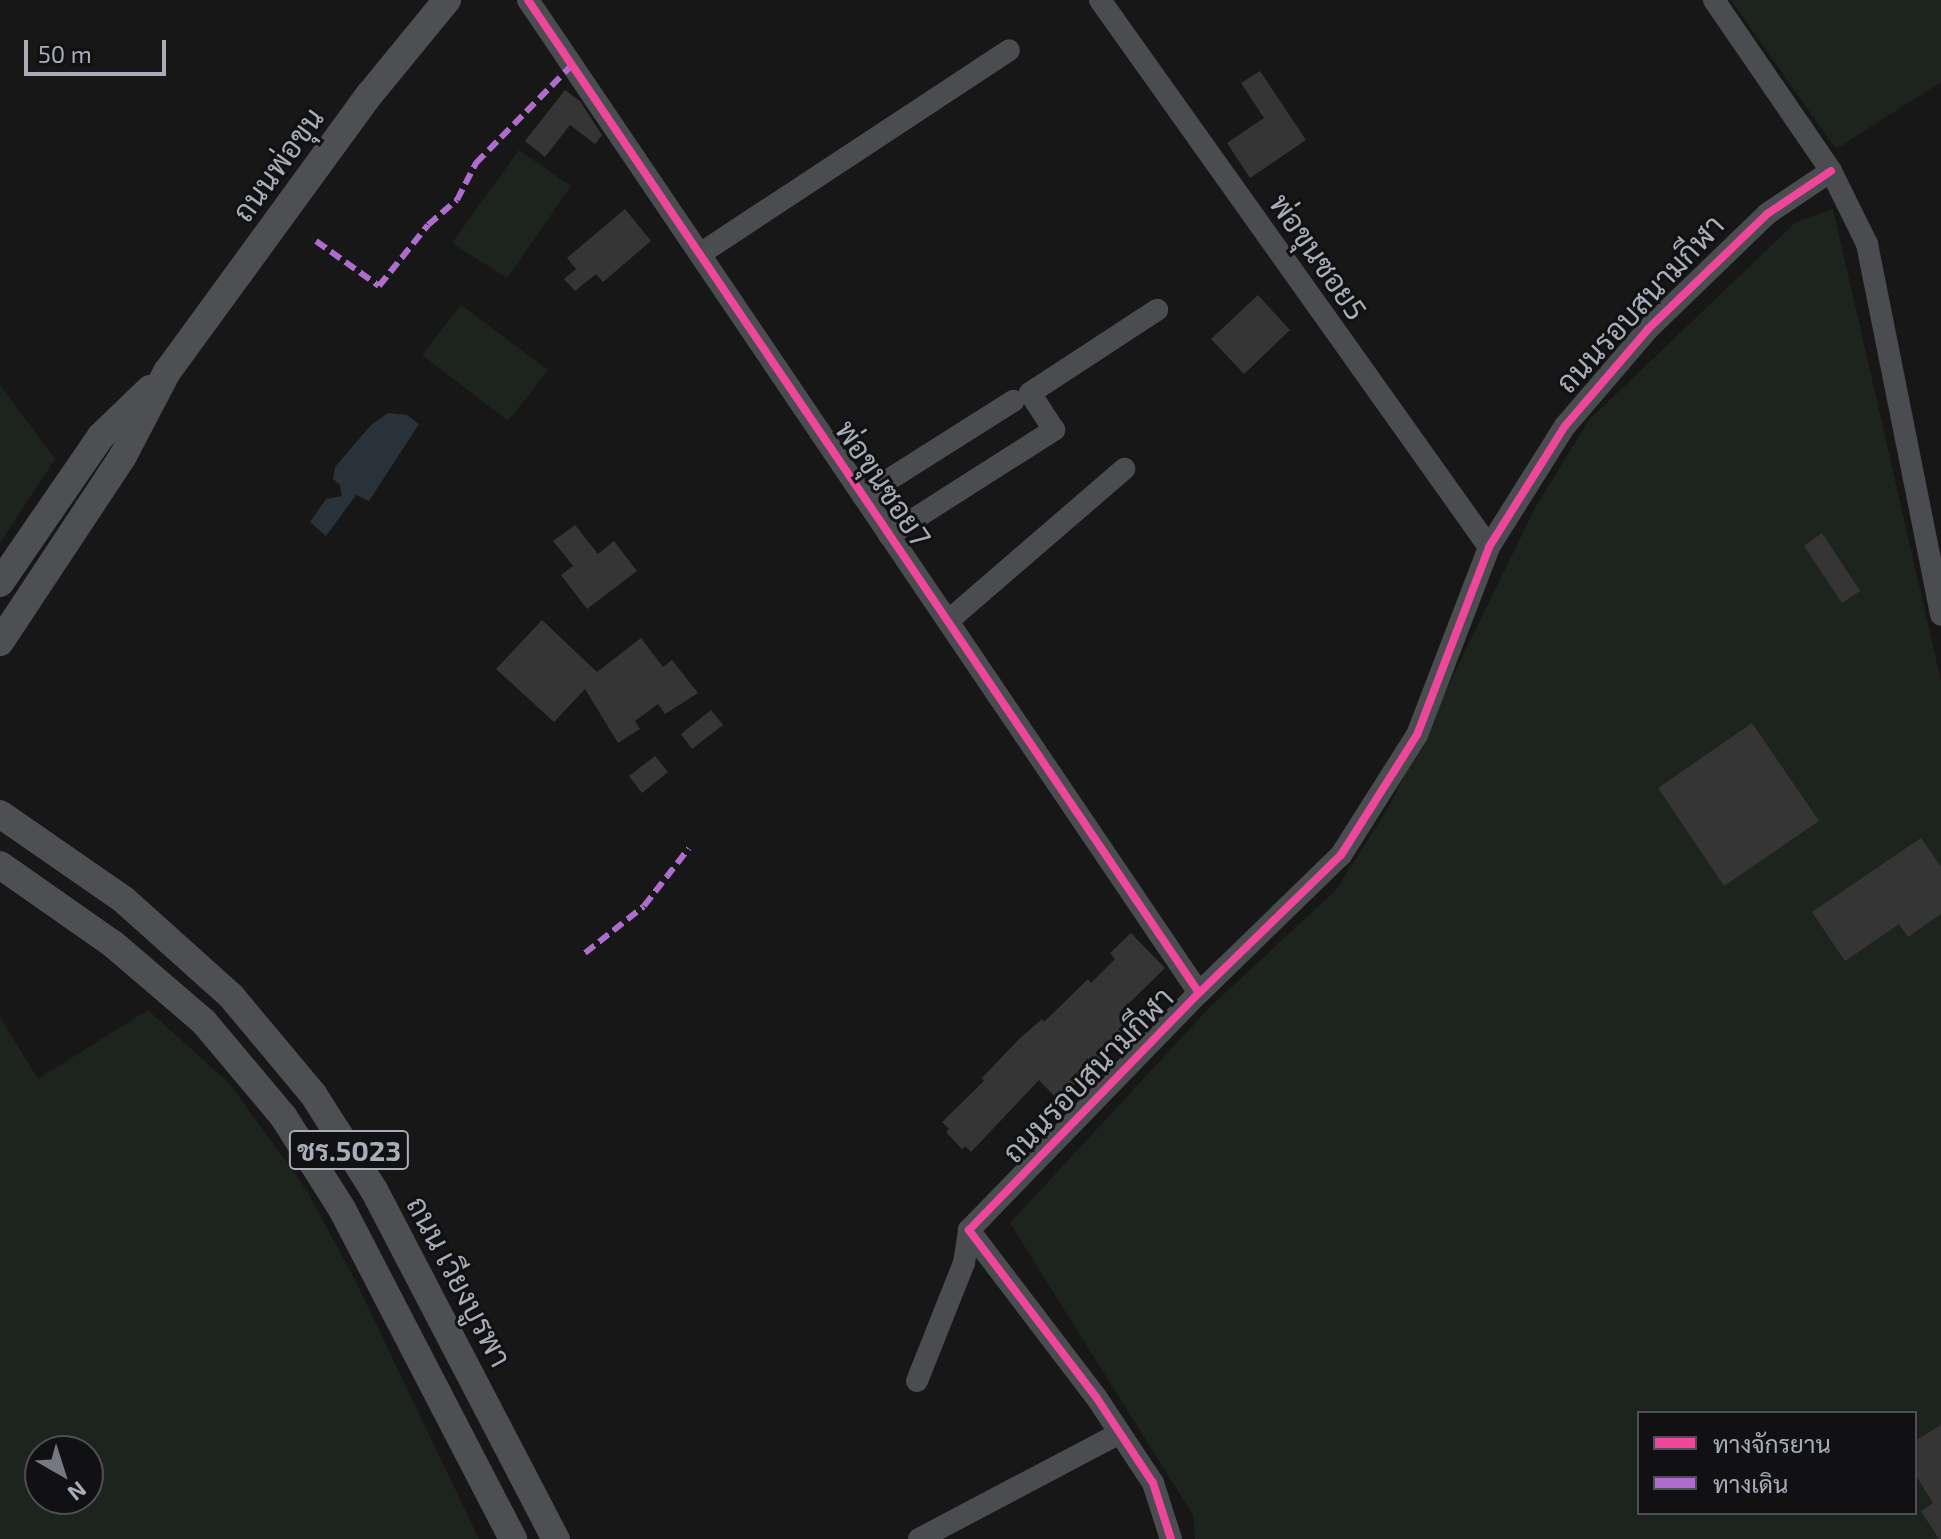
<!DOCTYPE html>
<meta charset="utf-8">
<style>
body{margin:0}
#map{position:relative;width:1941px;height:1539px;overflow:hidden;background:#171717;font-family:"Exo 2",Sarabun,sans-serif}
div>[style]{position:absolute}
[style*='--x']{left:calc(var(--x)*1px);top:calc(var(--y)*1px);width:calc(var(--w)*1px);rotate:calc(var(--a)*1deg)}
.green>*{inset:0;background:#1d241e}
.water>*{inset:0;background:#2a3239}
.building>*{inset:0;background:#353536}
.minor>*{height:22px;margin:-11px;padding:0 11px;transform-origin:11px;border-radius:11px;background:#4b4c50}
.major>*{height:28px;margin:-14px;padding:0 14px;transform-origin:14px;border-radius:14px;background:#4d4f52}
.quiet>*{height:6px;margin-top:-3px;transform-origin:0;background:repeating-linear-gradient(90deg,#b06ccc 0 12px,transparent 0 18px)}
.cycleway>*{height:8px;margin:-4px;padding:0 4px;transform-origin:4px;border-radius:4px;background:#ed469a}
span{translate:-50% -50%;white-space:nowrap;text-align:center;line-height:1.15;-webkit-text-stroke:6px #111113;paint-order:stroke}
.shield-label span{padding:2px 6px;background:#111113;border:2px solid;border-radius:6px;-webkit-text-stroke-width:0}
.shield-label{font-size:28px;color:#a8adb8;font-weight:700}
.street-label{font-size:30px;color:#a8adb8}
.legend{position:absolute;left:1637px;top:1411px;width:280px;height:104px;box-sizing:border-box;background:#111113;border:2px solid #4d4f55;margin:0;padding:10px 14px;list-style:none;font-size:24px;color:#a8adb8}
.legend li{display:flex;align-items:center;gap:16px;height:40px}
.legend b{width:40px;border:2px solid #4d4f55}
.north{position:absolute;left:24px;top:1435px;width:80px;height:80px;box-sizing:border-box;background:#111113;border:2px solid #4d4f55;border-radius:50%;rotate:141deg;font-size:22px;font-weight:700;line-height:32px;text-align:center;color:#a8adb8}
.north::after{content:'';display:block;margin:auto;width:28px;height:36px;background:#757880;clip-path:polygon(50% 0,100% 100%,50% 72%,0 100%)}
.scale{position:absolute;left:24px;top:40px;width:142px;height:36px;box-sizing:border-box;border:4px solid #a8adb8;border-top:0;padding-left:10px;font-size:24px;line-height:28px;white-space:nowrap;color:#a8adb8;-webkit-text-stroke:6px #111113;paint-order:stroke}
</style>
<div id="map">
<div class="green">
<i style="clip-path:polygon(1731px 0,1941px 0,1941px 82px,1836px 149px)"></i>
<i style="clip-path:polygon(519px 150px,571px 186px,507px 278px,452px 243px)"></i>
<i style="clip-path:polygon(evenodd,1833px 209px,1941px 681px,1941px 1539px,1195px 1539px,1193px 1515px,1010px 1223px,1210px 1007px,1336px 890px,1390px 805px,1535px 508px,1589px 420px,1796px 222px,1833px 209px,1639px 1413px,1915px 1413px,1915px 1513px,1639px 1513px,1639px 1413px)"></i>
<i style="clip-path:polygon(461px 305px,548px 370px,508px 421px,422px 355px)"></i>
<i style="clip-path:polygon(0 385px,55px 459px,0 543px)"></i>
<i style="clip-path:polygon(evenodd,148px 1010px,230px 1084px,307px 1191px,357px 1284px,479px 1539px,0 1539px,0 1017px,38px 1079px,148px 1010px,40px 1451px,88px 1451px,88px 1499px,40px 1499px,40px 1451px)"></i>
</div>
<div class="water">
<i style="clip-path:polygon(388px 413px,407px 415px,419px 424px,369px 501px,356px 495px,326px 536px,310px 522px,326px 499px,342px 496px,340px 485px,333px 479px,335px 467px,371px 425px)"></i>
</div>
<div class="building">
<i style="clip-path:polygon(1260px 71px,1306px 140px,1250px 178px,1227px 143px,1264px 118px,1241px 83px)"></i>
<i style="clip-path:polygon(565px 90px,580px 101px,602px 135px,595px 144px,570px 125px,545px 157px,525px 141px)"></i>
<i style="clip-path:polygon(625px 209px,651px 241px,603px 282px,596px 274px,575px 291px,564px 279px,576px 269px,567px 258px)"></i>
<i style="clip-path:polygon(1258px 295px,1290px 330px,1244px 374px,1211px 339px)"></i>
<i style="clip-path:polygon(575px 525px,598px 554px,614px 541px,637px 571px,587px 609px,561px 575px,573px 566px,553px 541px)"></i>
<i style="clip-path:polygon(1822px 533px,1860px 591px,1842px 603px,1804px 546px)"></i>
<i style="clip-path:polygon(542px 620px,597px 672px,641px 638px,663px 667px,672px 660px,698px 693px,665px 714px,658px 704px,635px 721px,640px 729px,618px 743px,585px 689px,554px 722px,496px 669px)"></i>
<i style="clip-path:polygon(711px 710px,723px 725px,692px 749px,681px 734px)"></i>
<i style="clip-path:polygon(1752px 723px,1819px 821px,1724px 886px,1658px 788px)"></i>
<i style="clip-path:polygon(655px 756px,668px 772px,642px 793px,629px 776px)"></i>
<i style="clip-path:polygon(1921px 838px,1941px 867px,1941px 914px,1908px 937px,1899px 924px,1845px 961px,1812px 912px)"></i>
<i style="clip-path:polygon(1131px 933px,1165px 968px,1119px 1013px,1135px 1029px,1058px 1100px,1039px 1080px,971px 1152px,965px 1146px,962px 1149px,946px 1132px,949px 1129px,942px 1122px,984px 1081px,982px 1078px,1019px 1039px,1042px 1019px,1044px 1022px,1088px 979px,1091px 983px,1115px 959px,1110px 953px)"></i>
<i style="clip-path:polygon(1941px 1425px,1941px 1539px,1939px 1539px,1921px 1511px,1933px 1503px,1915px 1474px,1915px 1441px)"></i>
</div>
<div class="minor">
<i style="--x:528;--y:0;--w:1198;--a:55.95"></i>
<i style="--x:1100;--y:0;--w:671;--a:54.58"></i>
<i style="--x:1714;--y:0;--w:207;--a:55.6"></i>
<i style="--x:1831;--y:171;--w:81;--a:63.7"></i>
<i style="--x:1867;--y:244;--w:378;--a:78.7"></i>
<i style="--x:700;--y:254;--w:370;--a:-33.4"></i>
<i style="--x:863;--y:496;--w:178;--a:-32.3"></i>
<i style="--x:889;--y:535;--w:196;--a:-32.5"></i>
<i style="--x:1054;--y:430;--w:44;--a:-123"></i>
<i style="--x:1030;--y:393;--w:152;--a:-33.2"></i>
<i style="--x:948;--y:621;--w:233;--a:-40.8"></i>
<i style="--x:917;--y:1381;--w:127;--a:-68.3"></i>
<i style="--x:964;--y:1263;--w:33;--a:-81"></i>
<i style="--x:919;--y:1539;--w:227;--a:-27.8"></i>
<i style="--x:1171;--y:1539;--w:59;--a:-107.8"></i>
<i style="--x:1153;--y:1483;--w:103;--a:-123.5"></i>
<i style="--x:1096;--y:1397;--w:210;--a:-127.3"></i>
<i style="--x:969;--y:1230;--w:330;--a:-45.9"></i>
<i style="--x:1199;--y:993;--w:198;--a:-44.2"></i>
<i style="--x:1341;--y:855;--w:142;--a:-57.7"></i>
<i style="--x:1417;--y:735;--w:201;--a:-69"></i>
<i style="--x:1489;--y:547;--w:143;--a:-57.9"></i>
<i style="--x:1565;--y:426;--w:128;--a:-49.4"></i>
<i style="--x:1648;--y:329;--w:165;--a:-44"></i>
<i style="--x:1767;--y:214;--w:77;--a:-33.9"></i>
</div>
<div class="major">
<i style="--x:0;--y:583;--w:178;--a:-55.5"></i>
<i style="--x:101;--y:436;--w:68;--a:-43.8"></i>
<i style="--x:0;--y:642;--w:223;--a:-56.5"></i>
<i style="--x:123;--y:456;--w:95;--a:-62.4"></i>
<i style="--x:167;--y:372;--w:344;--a:-53.9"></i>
<i style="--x:370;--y:94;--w:122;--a:-50.7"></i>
<i style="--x:0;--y:814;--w:151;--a:34.7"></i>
<i style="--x:124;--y:900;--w:144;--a:41.9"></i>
<i style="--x:231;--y:996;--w:128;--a:50.1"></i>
<i style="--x:313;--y:1094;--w:114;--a:57.6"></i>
<i style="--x:374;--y:1190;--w:394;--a:62.5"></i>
<i style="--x:0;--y:865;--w:138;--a:35"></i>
<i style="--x:113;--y:944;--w:120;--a:40.6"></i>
<i style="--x:204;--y:1022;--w:123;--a:50"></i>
<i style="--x:283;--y:1116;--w:110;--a:57.6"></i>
<i style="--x:342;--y:1209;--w:372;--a:62.6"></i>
</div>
<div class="quiet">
<i style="--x:316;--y:241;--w:77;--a:35.5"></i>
<i style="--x:379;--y:286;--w:78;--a:-51.2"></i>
<i style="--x:428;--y:225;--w:38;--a:-41"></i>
<i style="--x:457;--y:200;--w:42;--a:-62.8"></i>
<i style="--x:476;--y:163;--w:137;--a:-45.6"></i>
<i style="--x:585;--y:953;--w:75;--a:-38.5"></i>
<i style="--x:644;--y:906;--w:73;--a:-52.2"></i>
</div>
<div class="cycleway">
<i style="--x:528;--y:0;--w:1198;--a:55.95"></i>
<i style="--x:1171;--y:1539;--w:59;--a:-107.8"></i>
<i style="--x:1153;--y:1483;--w:103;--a:-123.5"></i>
<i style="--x:1096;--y:1397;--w:210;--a:-127.3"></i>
<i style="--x:969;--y:1230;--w:330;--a:-45.9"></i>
<i style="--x:1199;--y:993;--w:198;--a:-44.2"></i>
<i style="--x:1341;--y:855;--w:142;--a:-57.7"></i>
<i style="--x:1417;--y:735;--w:201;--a:-69"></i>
<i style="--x:1489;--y:547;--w:143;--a:-57.9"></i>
<i style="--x:1565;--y:426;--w:128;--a:-49.4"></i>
<i style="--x:1648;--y:329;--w:165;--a:-44"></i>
<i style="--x:1767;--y:214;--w:77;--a:-33.9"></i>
</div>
<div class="shield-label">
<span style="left:349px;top:1150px">ชร.5023</span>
</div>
<div class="street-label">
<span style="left:277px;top:164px;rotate:-54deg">ถนนพ่อขุน</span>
<span style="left:1319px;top:256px;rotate:55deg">พ่อขุนซอย5</span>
<span style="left:1639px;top:303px;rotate:-47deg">ถนนรอบสนามกีฬา</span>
<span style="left:884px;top:483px;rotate:56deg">พ่อขุนซอย7</span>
<span style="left:1087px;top:1074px;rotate:-46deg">ถนนรอบสนามกีฬา</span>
<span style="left:460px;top:1281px;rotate:62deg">ถนน เวียงบูรพา</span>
</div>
<ul class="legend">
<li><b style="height:10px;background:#ed469a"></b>ทางจักรยาน</li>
<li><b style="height:10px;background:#b06ccc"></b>ทางเดิน</li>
</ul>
<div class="north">N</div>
<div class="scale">50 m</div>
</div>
